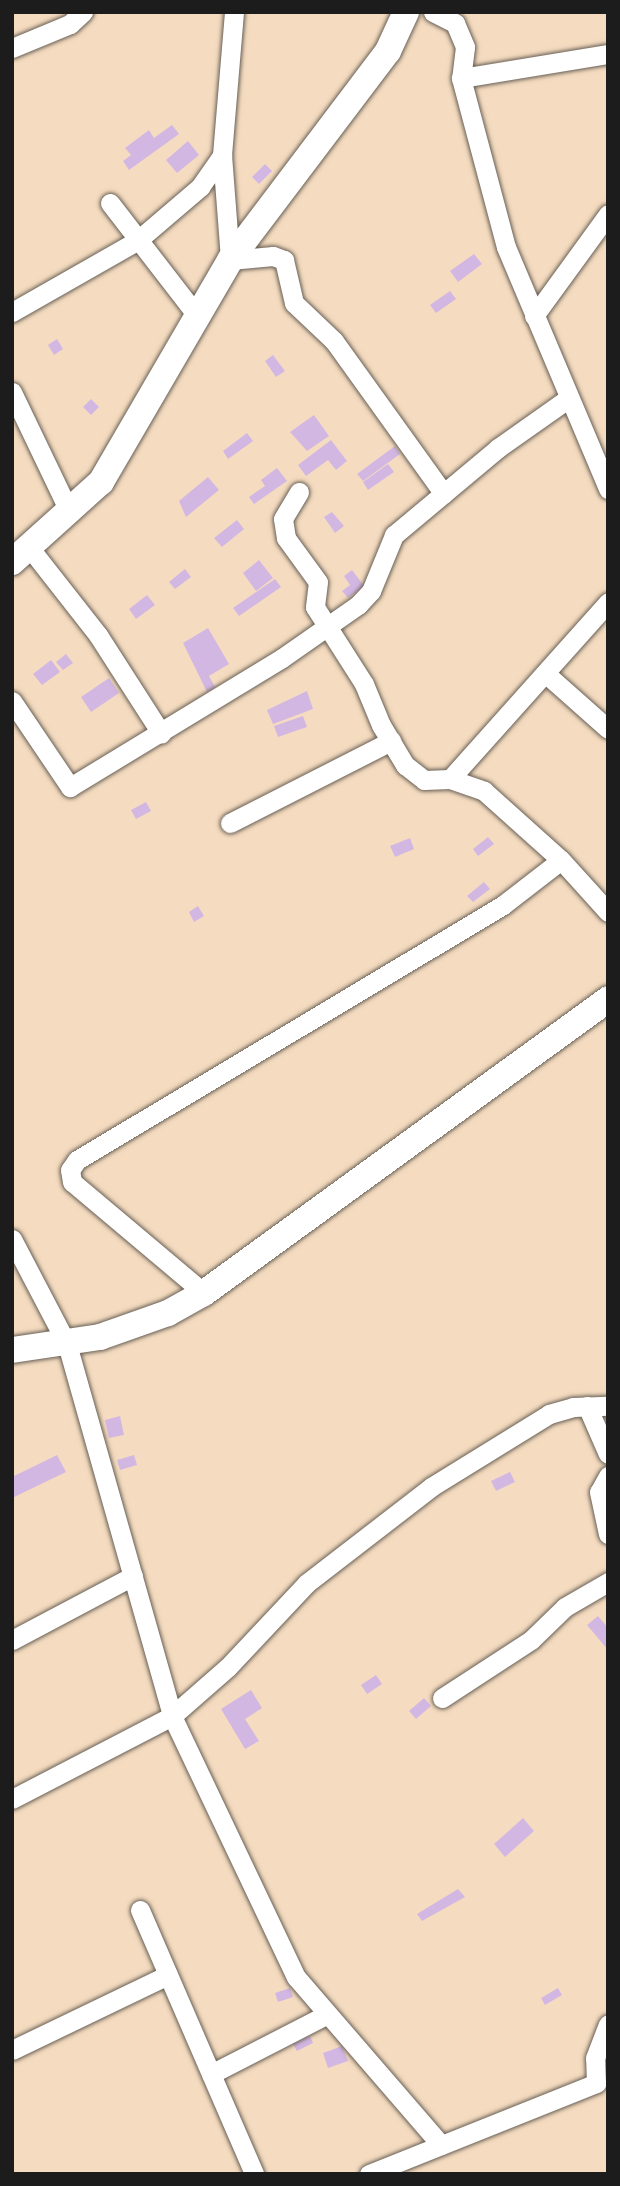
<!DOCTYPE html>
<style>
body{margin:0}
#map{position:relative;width:620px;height:2186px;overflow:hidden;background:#f5dcc0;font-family:"Comic Neue",sans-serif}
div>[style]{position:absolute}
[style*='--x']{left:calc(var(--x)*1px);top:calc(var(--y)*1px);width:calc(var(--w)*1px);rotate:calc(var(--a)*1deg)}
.building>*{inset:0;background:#d3b7e3}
.roads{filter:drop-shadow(0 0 2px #685f55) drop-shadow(0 0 2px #685f55)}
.street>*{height:19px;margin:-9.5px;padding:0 9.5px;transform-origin:9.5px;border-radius:9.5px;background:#fff}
.secondary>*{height:26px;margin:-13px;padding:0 13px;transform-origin:13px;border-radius:13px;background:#fff}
span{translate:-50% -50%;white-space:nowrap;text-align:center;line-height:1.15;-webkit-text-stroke:6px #fdfcf7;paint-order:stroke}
.frame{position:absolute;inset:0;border:14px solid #1c1c1c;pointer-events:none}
</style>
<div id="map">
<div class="building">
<i style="clip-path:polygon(172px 125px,179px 134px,129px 170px,123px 161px,131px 155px,125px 148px,149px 130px,154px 138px)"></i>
<i style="clip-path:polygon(188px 141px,199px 155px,177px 173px,166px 160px)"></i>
<i style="clip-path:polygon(265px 164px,272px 171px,259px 184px,252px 177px)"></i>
<i style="clip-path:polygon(474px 254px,482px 264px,458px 282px,450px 271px)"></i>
<i style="clip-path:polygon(450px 291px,456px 299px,436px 313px,430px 305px)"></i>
<i style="clip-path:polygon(57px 339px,63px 349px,54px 355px,48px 345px)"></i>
<i style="clip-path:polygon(273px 355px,285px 371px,276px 377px,265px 361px)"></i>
<i style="clip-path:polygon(91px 399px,99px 407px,91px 415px,83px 407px)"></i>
<i style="clip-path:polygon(314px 415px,329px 436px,307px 451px,290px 432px)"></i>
<i style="clip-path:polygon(247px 433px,253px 441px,228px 459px,223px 451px)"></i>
<i style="clip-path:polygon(331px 440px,347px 461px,336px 470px,328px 460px,306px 476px,298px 465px)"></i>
<i style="clip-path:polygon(395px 446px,400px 454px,363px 481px,357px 474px)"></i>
<i style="clip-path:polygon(388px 464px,394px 472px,368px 490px,363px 482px)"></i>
<i style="clip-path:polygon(277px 468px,287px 481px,254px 504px,249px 497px,265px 486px,261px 480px)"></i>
<i style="clip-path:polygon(208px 477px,219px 490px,186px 517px,179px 501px)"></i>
<i style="clip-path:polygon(332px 512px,344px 526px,335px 533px,324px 517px)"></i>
<i style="clip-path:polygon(237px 520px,244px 529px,222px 547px,214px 538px)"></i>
<i style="clip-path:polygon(259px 560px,273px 578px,256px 591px,243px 573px)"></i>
<i style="clip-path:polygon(185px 569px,191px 577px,175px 589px,169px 582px)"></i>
<i style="clip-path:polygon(352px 570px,364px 586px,348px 598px,342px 591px,350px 585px,344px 576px)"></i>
<i style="clip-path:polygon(275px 579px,281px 587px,239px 616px,233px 608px)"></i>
<i style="clip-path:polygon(147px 595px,155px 605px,136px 619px,129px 609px)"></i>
<i style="clip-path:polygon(208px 628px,229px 664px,209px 676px,215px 687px,207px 692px,183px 643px)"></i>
<i style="clip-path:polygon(66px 654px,73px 663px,63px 670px,56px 662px)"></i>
<i style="clip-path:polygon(51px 660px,60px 672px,42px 685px,33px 674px)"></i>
<i style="clip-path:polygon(109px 678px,119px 693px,91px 712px,81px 697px)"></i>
<i style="clip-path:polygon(307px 691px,313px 709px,273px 724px,267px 710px)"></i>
<i style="clip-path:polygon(303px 716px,307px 727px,278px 737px,274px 726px)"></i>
<i style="clip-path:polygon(146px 802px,151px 811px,136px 819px,131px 810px)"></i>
<i style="clip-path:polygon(488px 837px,494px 844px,478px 856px,473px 849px)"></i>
<i style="clip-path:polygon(410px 838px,414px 849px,395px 857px,390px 846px)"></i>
<i style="clip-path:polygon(484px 882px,490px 889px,473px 902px,467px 896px)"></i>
<i style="clip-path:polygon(198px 906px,204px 916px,194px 922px,189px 912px)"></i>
<i style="clip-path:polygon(120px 1416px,124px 1435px,109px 1438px,105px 1420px)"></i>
<i style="clip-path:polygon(57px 1455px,66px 1472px,12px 1498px,12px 1477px)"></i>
<i style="clip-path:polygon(134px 1455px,137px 1465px,120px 1470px,117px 1460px)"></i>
<i style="clip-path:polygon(510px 1472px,515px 1482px,496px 1491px,491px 1481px)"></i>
<i style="clip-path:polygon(598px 1616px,608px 1628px,608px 1650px,587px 1625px)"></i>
<i style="clip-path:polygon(376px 1675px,382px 1684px,367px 1694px,361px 1685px)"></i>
<i style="clip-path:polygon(251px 1690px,262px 1708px,245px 1719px,259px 1741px,245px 1749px,221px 1709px)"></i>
<i style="clip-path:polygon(424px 1698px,431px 1706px,416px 1719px,409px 1711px)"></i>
<i style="clip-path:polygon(523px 1818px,534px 1831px,505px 1857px,494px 1844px)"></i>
<i style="clip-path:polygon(458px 1889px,465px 1897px,422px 1921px,417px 1914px)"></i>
<i style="clip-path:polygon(290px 1988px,293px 1997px,278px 2002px,275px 1993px)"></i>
<i style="clip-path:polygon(558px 1988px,562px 1995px,545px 2005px,541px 1998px)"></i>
<i style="clip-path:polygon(310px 2036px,313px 2043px,297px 2051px,293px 2044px)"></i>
<i style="clip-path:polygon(342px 2046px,348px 2061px,328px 2068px,323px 2053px)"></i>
</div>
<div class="roads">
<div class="street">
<i style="--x:234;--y:12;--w:144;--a:94.8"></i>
<i style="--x:222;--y:155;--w:105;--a:85.6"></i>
<i style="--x:230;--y:260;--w:43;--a:-5.3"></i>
<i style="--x:273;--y:256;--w:12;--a:20"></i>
<i style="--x:284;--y:260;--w:44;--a:76.9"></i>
<i style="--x:294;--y:303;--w:55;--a:43.5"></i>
<i style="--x:334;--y:341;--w:188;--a:54.3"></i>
<i style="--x:433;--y:12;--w:25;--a:27"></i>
<i style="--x:455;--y:23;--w:26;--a:67"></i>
<i style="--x:465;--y:47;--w:31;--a:97"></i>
<i style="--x:461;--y:78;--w:175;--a:75.1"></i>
<i style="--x:506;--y:247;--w:263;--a:67.1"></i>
<i style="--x:12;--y:48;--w:63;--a:-22.5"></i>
<i style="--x:70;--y:24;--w:18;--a:-43"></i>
<i style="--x:461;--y:78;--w:149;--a:-9.3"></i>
<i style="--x:110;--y:203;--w:144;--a:52.3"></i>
<i style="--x:12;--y:312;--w:145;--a:-29.7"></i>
<i style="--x:138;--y:240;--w:82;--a:-40.5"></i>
<i style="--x:200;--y:187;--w:39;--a:-55"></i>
<i style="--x:534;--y:316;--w:126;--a:-54"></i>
<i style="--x:12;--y:392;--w:132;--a:64.4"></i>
<i style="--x:299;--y:492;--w:31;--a:121"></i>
<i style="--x:283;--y:519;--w:19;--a:81"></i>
<i style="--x:286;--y:538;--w:54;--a:54"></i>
<i style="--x:318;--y:582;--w:25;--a:97"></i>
<i style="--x:315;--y:607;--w:91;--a:57.5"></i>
<i style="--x:364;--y:684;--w:44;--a:67.5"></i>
<i style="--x:381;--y:725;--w:47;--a:59"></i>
<i style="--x:405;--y:765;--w:24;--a:38"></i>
<i style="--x:424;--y:780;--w:26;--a:-2"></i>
<i style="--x:450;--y:779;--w:36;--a:19"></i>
<i style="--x:484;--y:791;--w:103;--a:41.9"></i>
<i style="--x:561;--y:860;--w:70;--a:47.9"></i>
<i style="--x:29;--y:547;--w:112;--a:51.9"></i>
<i style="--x:98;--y:635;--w:117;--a:57.3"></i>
<i style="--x:545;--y:673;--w:84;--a:41.6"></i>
<i style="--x:12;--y:701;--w:104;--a:56"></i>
<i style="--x:70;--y:787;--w:248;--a:-31.3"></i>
<i style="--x:282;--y:658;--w:93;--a:-34.9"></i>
<i style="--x:358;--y:605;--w:19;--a:-47"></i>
<i style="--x:371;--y:591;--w:61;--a:-67.7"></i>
<i style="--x:394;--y:535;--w:136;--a:-39.9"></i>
<i style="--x:498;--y:448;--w:87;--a:-35.2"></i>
<i style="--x:450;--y:779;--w:237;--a:-48.2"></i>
<i style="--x:230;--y:823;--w:181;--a:-27"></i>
<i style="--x:12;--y:1239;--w:119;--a:62.4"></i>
<i style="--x:67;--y:1344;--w:387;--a:74.2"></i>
<i style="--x:172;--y:1716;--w:289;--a:64.6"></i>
<i style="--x:296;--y:1977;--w:222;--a:49.2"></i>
<i style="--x:204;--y:1293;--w:172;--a:-139.9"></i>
<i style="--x:72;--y:1182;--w:12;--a:-99"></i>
<i style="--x:70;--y:1170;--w:12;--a:-55"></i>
<i style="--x:77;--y:1160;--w:496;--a:-30.9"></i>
<i style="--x:503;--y:905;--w:73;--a:-37.8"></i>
<i style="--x:587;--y:1406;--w:52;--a:66.4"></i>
<i style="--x:608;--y:1476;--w:18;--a:119"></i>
<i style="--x:599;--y:1492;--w:43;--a:77.9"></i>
<i style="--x:12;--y:1640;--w:137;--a:-27.9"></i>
<i style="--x:442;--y:1698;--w:106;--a:-33.1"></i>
<i style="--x:531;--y:1640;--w:47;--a:-44.1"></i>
<i style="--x:565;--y:1607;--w:50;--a:-30.2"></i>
<i style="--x:12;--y:1799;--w:180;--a:-27.4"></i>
<i style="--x:172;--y:1716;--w:74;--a:-41.2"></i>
<i style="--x:228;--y:1667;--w:115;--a:-46.8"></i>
<i style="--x:307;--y:1583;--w:157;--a:-37.7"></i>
<i style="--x:431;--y:1487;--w:139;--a:-31.7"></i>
<i style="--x:549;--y:1414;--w:25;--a:-16"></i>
<i style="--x:573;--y:1407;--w:35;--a:-2"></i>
<i style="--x:140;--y:1910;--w:288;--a:66.6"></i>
<i style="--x:12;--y:2050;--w:173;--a:-25.7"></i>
<i style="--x:211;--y:2074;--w:129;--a:-27.2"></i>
<i style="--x:369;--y:2174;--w:245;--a:-21.8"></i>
<i style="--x:596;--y:2083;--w:25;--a:-92"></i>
<i style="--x:595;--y:2058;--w:36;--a:-69"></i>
</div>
<div class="secondary">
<i style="--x:12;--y:562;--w:120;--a:-42"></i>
<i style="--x:101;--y:482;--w:257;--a:-59.8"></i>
<i style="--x:230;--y:260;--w:262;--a:-52.9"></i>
<i style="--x:388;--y:51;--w:43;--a:-65.2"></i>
<i style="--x:12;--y:1350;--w:89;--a:-8.4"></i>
<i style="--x:100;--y:1337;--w:72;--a:-19.4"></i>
<i style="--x:168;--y:1313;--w:41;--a:-29.1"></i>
<i style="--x:204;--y:1293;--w:500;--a:-36"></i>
</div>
</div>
<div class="frame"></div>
</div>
